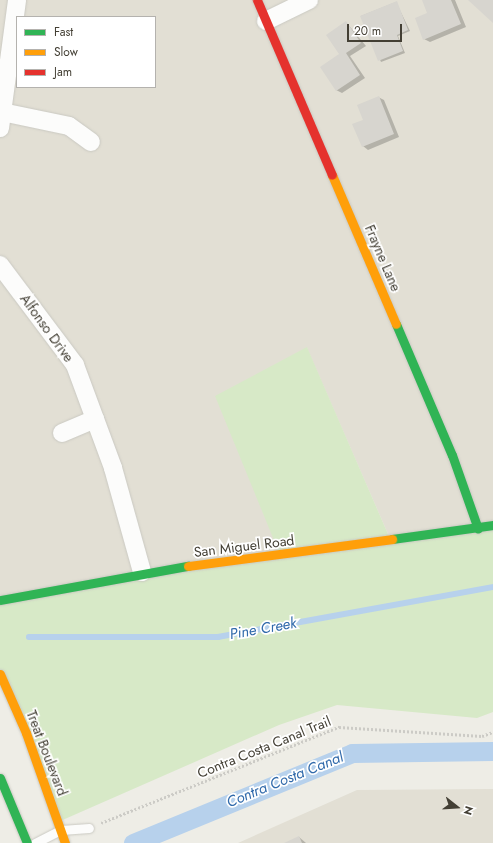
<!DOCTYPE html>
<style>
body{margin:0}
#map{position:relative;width:493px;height:843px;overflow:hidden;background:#eeede6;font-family:Jost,sans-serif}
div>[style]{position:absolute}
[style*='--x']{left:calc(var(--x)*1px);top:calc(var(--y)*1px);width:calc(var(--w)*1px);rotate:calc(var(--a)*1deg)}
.residential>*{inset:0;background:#e2dfd4}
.green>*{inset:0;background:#d7e9c7}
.shadow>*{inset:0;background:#0003}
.stream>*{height:5.5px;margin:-2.75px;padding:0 2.75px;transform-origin:2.75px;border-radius:2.75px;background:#b7d1ec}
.canal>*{height:19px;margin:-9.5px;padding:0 9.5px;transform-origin:9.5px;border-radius:9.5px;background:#b7d1ec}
.building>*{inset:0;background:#d7d5cf}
.path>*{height:2.5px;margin-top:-1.25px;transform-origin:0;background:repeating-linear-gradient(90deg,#cccbc6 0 2px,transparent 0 4px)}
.roads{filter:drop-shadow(0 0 1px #cac9c2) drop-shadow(0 0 1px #cac9c2)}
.lane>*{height:9px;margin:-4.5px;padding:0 4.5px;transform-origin:4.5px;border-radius:4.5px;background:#fcfcfb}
.street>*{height:18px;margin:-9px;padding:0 9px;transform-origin:9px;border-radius:9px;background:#fcfcfb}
.fast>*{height:9px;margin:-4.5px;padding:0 4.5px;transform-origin:4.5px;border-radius:4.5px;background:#30b455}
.slow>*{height:9px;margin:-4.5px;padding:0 4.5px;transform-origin:4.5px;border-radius:4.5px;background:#ff9f0a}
.jam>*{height:9px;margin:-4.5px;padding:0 4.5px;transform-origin:4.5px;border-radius:4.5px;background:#e5322d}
span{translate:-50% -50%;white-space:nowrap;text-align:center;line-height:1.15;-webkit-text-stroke:3.5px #fff;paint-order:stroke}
.street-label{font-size:14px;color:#433f34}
.water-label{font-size:15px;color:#316aab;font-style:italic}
.legend{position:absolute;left:16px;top:16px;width:140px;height:72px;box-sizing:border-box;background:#fff;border:1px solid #b4b2ae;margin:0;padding:5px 7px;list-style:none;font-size:12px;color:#433f34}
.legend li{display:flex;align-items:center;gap:8px;height:20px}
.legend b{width:20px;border:1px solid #b4b2ae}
.north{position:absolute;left:437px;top:787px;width:40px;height:40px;-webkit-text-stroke:3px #fff;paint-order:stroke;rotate:107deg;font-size:11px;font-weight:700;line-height:16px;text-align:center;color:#433f34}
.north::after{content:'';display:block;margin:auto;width:14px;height:18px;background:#433f34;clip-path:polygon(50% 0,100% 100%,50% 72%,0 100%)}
.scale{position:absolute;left:347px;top:24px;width:55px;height:18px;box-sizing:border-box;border:2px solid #433f34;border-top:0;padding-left:5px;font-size:12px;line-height:14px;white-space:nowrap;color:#433f34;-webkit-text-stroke:3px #fff;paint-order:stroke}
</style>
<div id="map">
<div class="residential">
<i style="clip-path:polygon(evenodd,0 0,493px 0,493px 525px,391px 541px,307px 348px,281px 556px,0 600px,0 0,17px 17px,155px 17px,155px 87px,17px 87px,17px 17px)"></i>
<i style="clip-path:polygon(493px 789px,493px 843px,238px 843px,357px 790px)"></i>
</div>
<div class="green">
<i style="clip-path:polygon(307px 347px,391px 541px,493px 525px,493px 712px,477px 718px,337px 705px,279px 725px,58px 822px,0 674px,0 600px,280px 555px,215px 396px)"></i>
</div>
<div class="shadow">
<i style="clip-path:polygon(423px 0,455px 0,466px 27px,430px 42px,424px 39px,428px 14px)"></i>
<i style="clip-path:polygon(396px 2px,410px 31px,398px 36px,405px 53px,381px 62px,361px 16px)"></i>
<i style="clip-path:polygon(346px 22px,366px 46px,350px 56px,365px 78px,342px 93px,336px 90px)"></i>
<i style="clip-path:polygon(378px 97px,384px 100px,399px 137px,368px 150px,363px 146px,364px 120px)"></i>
<i style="clip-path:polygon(299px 837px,306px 843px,286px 843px)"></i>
</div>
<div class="stream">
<i style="--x:29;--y:637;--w:189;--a:0"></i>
<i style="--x:218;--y:637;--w:280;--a:-10.3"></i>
</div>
<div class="canal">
<i style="--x:133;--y:843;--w:237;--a:-22.3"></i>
<i style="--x:352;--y:753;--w:141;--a:-0.8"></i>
</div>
<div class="building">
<i style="clip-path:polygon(422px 0,451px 0,461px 24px,423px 40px,415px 18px,427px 13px)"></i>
<i style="clip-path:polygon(468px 0,493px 0,493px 23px)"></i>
<i style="clip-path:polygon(397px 1px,408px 30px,397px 35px,403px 51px,378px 61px,360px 16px)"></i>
<i style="clip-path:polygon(346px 21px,361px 43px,346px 53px,360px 75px,336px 91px,320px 67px,339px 54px,326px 35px)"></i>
<i style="clip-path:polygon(379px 96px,394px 134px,362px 147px,352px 124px,363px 120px,357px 105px)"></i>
<i style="clip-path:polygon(299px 836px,302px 843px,284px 843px)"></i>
</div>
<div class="path">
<i style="--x:101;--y:823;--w:257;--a:-22"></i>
<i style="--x:339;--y:727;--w:143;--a:3.6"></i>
<i style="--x:482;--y:736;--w:12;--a:-20"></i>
</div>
<div class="roads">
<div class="lane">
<i style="--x:35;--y:843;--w:29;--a:-27"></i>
<i style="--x:61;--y:830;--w:28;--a:-4"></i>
</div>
<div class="street">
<i style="--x:266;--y:21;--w:48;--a:-26"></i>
<i style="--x:2;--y:112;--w:68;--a:11.8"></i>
<i style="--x:69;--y:126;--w:27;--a:36"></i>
<i style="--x:0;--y:128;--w:129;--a:-82.4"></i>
<i style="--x:0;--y:265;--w:125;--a:53.1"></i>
<i style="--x:75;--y:365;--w:110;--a:69.7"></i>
<i style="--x:113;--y:468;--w:108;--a:74.4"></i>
<i style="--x:62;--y:433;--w:36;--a:-23"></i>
</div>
<div class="fast">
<i style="--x:396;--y:324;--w:142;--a:66.9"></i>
<i style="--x:452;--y:455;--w:78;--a:70.6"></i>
<i style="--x:392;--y:539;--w:102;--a:-7.9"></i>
<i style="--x:0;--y:600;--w:191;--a:-10.3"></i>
<i style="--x:0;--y:778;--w:70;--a:67.4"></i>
</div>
<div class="slow">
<i style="--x:332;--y:175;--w:162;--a:66.8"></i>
<i style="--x:188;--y:566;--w:206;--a:-7.5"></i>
<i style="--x:0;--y:674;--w:64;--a:66.2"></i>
<i style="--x:26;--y:733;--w:117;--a:70.5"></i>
</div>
<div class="jam">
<i style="--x:257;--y:0;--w:190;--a:66.8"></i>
</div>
</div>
<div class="street-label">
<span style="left:383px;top:258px;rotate:67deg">Frayne Lane</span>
<span style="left:47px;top:328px;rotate:54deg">Alfonso Drive</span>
<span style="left:244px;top:546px;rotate:-7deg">San Miguel Road</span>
<span style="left:264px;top:747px;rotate:-22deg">Contra Costa Canal Trail</span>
<span style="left:47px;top:753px;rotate:69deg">Treat Boulevard</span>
</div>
<div class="water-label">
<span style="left:263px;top:629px;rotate:-10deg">Pine Creek</span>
<span style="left:285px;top:780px;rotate:-22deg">Contra Costa Canal</span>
</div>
<ul class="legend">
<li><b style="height:5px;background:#30b455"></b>Fast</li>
<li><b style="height:5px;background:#ff9f0a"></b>Slow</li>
<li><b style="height:5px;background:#e5322d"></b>Jam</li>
</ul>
<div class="north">N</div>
<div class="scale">20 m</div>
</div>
